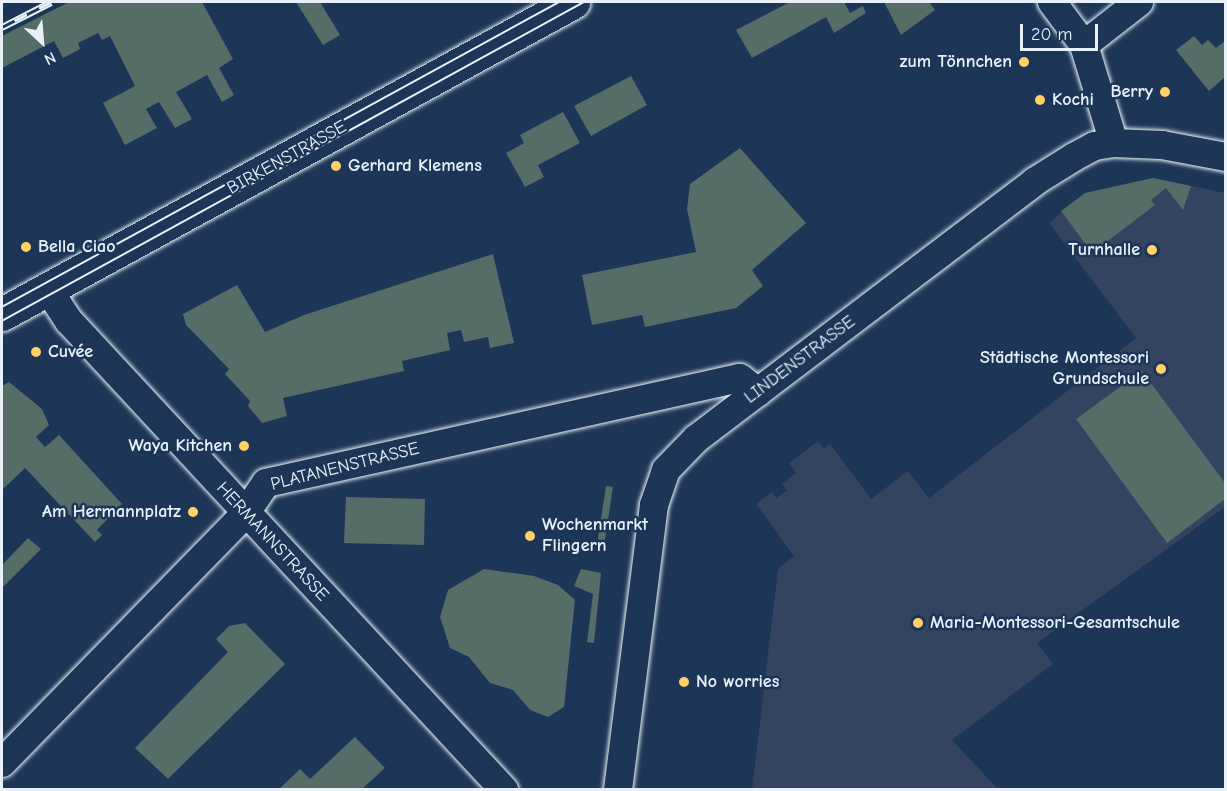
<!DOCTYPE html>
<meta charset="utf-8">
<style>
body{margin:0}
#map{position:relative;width:1227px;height:791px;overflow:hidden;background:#1d3557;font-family:"Comic Neue",sans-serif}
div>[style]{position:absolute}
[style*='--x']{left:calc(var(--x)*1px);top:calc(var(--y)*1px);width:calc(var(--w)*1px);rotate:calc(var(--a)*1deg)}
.built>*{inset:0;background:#344360}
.green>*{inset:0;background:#566c67}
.roads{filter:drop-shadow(0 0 2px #e8f1f8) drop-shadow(0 0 2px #e8f1f8)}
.minor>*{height:28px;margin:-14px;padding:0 14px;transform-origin:14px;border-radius:14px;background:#1d3557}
.tertiary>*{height:33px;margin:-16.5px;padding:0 16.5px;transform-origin:16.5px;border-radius:16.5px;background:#1d3557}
.tram>*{height:1.5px;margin:-0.75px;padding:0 0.75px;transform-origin:0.75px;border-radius:0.75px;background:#e8f1f8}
.rail>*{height:7px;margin-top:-3.5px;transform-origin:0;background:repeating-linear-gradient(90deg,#1d3557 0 14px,#e8f1f8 0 28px);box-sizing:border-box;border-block:2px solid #e8f1f8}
.dots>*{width:16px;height:16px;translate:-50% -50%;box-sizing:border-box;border:3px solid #1d3557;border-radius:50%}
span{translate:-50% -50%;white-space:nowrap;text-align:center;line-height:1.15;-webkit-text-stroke:5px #1d3557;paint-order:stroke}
.poi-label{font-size:18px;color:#e8f1f8;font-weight:700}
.right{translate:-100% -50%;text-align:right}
.left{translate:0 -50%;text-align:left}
.street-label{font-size:18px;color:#e8f1f8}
.frame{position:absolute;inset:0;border:3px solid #e8f1f8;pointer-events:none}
.north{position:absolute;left:12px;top:12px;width:60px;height:60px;-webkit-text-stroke:4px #1d3557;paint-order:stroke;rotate:154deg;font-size:16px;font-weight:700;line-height:24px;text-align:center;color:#e8f1f8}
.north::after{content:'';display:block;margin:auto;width:21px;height:27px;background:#e8f1f8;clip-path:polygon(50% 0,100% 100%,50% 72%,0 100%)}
.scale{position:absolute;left:1020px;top:24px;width:78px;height:27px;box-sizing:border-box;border:3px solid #e8f1f8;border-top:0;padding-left:8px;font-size:18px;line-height:21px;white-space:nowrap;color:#e8f1f8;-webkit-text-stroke:4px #1d3557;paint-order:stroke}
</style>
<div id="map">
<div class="built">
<i style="clip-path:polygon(1153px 178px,1225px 193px,1225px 507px,1037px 643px,1053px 664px,952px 740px,998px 789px,752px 790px,778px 569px,794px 556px,756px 504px,772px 492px,776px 498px,787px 491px,782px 484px,796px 473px,789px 463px,818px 441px,824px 449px,830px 444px,871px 499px,908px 471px,929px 498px,1136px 338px,1049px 223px,1085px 193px)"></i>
</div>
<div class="green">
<i style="clip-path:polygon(69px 2px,202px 2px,233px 59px,219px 68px,234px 95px,222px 102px,207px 75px,176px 92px,192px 119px,175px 128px,159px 102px,146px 109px,157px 128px,125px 145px,103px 103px,135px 86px,110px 36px,102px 40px,98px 33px,78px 43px,80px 49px,63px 58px,54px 41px,2px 68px,2px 36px)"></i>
<i style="clip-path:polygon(296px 2px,320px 2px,340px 35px,323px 45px)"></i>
<i style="clip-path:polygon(790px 2px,844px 2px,850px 13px,863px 6px,866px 13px,834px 33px,826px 17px,752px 58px,736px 30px)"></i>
<i style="clip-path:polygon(884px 2px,929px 2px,935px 10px,901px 35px)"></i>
<i style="clip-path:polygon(1194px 36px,1202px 45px,1208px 40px,1216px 48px,1225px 41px,1225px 77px,1209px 91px,1176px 50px)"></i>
<i style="clip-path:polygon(631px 76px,647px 105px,591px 136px,574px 106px)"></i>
<i style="clip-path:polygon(563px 112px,580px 143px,538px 165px,544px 177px,525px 187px,506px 153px,524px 143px,520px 135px)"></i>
<i style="clip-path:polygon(740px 148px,806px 223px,752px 270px,763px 286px,736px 308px,645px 327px,642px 315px,592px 325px,582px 275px,696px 252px,687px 209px,690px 184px)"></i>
<i style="clip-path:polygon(1153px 178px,1191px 186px,1183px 210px,1166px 188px,1151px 200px,1155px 205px,1092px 253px,1061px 211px,1085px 193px)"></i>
<i style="clip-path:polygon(493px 254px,514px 343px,490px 348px,488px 337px,464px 342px,461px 330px,447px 333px,450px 350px,402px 361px,404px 371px,283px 398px,287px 416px,262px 423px,248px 406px,250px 401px,225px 374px,229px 369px,186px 325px,183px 314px,237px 285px,265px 332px,304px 315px)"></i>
<i style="clip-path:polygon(1142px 371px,1225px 483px,1225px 499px,1167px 543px,1076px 419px)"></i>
<i style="clip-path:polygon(9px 382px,42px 409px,49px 425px,36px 437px,45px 447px,59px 435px,122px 504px,97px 530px,102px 535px,95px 542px,25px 468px,2px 490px,2px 386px)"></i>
<i style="clip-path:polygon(606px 486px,613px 487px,604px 546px,597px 545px)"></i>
<i style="clip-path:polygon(346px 497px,425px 499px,424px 545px,344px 543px)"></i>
<i style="clip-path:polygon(28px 538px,41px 549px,2px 588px,2px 565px)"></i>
<i style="clip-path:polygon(484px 569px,534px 576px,558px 585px,575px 600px,564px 707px,548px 717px,530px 710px,513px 690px,490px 683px,469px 657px,450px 648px,440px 617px,448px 590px)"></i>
<i style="clip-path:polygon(581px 569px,601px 573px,594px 643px,587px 642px,593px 594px,574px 586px)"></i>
<i style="clip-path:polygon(245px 623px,285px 664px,168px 779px,135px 748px,228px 652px,216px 639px,229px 626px)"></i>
<i style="clip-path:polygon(355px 737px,385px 768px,362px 789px,279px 789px,300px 769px,310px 779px)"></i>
</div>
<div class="roads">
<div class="minor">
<i style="--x:1052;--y:2;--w:54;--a:53.3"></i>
<i style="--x:1084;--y:45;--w:102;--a:73"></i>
<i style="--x:1084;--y:45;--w:70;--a:-38"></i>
<i style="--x:48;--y:289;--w:38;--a:57"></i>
<i style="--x:69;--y:321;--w:640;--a:47.15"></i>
<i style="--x:2;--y:763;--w:348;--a:-45.7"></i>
<i style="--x:245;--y:514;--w:37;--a:-56"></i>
<i style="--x:266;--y:483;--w:485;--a:-12.5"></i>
<i style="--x:740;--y:378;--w:23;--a:38"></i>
<i style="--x:618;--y:790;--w:287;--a:-82.8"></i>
<i style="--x:654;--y:505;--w:37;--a:-71"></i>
<i style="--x:666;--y:470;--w:43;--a:-45.9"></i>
<i style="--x:696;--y:439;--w:425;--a:-37.2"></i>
<i style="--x:1034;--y:182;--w:47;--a:-32"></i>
<i style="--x:1074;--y:157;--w:24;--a:-28"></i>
<i style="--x:1095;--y:146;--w:19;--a:-9"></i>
<i style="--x:1114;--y:143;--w:48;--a:2.4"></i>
<i style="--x:1162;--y:145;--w:65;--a:10.6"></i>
</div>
<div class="tertiary">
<i style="--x:2;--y:314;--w:651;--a:-28.65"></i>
</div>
</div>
<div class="tram">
<i style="--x:2;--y:307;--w:635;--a:-28.7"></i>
<i style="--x:2;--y:321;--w:664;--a:-28.73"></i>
</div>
<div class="rail">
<i style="--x:2;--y:27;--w:55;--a:-27"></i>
</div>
<div class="dots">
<i style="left:1024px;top:62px;background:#ffd166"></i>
<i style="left:1165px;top:92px;background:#ffd166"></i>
<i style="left:1040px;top:100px;background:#ffd166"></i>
<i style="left:336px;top:166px;background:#ffd166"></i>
<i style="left:26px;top:247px;background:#ffd166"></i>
<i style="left:1152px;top:250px;background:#ffd166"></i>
<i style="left:36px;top:352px;background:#ffd166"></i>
<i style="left:1161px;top:369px;background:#ffd166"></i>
<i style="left:244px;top:446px;background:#ffd166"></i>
<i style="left:193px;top:512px;background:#ffd166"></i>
<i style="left:530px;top:536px;background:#ffd166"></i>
<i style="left:918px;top:623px;background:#ffd166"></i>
<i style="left:684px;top:682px;background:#ffd166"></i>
</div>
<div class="poi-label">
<span class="right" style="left:1012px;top:62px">zum Tönnchen</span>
<span class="right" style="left:1153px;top:92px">Berry</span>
<span class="left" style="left:1052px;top:100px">Kochi</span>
<span class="left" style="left:348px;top:166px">Gerhard Klemens</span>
<span class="left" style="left:38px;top:247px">Bella Ciao</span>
<span class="right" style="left:1140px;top:250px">Turnhalle</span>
<span class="left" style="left:48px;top:352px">Cuvée</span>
<span class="right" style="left:1149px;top:369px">Städtische Montessori<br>Grundschule</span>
<span class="right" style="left:232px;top:446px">Waya Kitchen</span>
<span class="right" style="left:181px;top:512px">Am Hermannplatz</span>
<span class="left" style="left:542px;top:536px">Wochenmarkt<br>Flingern</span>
<span class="left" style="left:930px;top:623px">Maria-Montessori-Gesamtschule</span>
<span class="left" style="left:696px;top:682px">No worries</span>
</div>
<div class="street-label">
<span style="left:287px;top:158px;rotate:-29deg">BIRKENSTRASSE</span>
<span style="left:800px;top:360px;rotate:-37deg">LINDENSTRASSE</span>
<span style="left:345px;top:467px;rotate:-14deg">PLATANENSTRASSE</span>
<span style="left:272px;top:542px;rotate:47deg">HERMANNSTRASSE</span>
</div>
<div class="frame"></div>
<div class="north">N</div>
<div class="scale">20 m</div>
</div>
